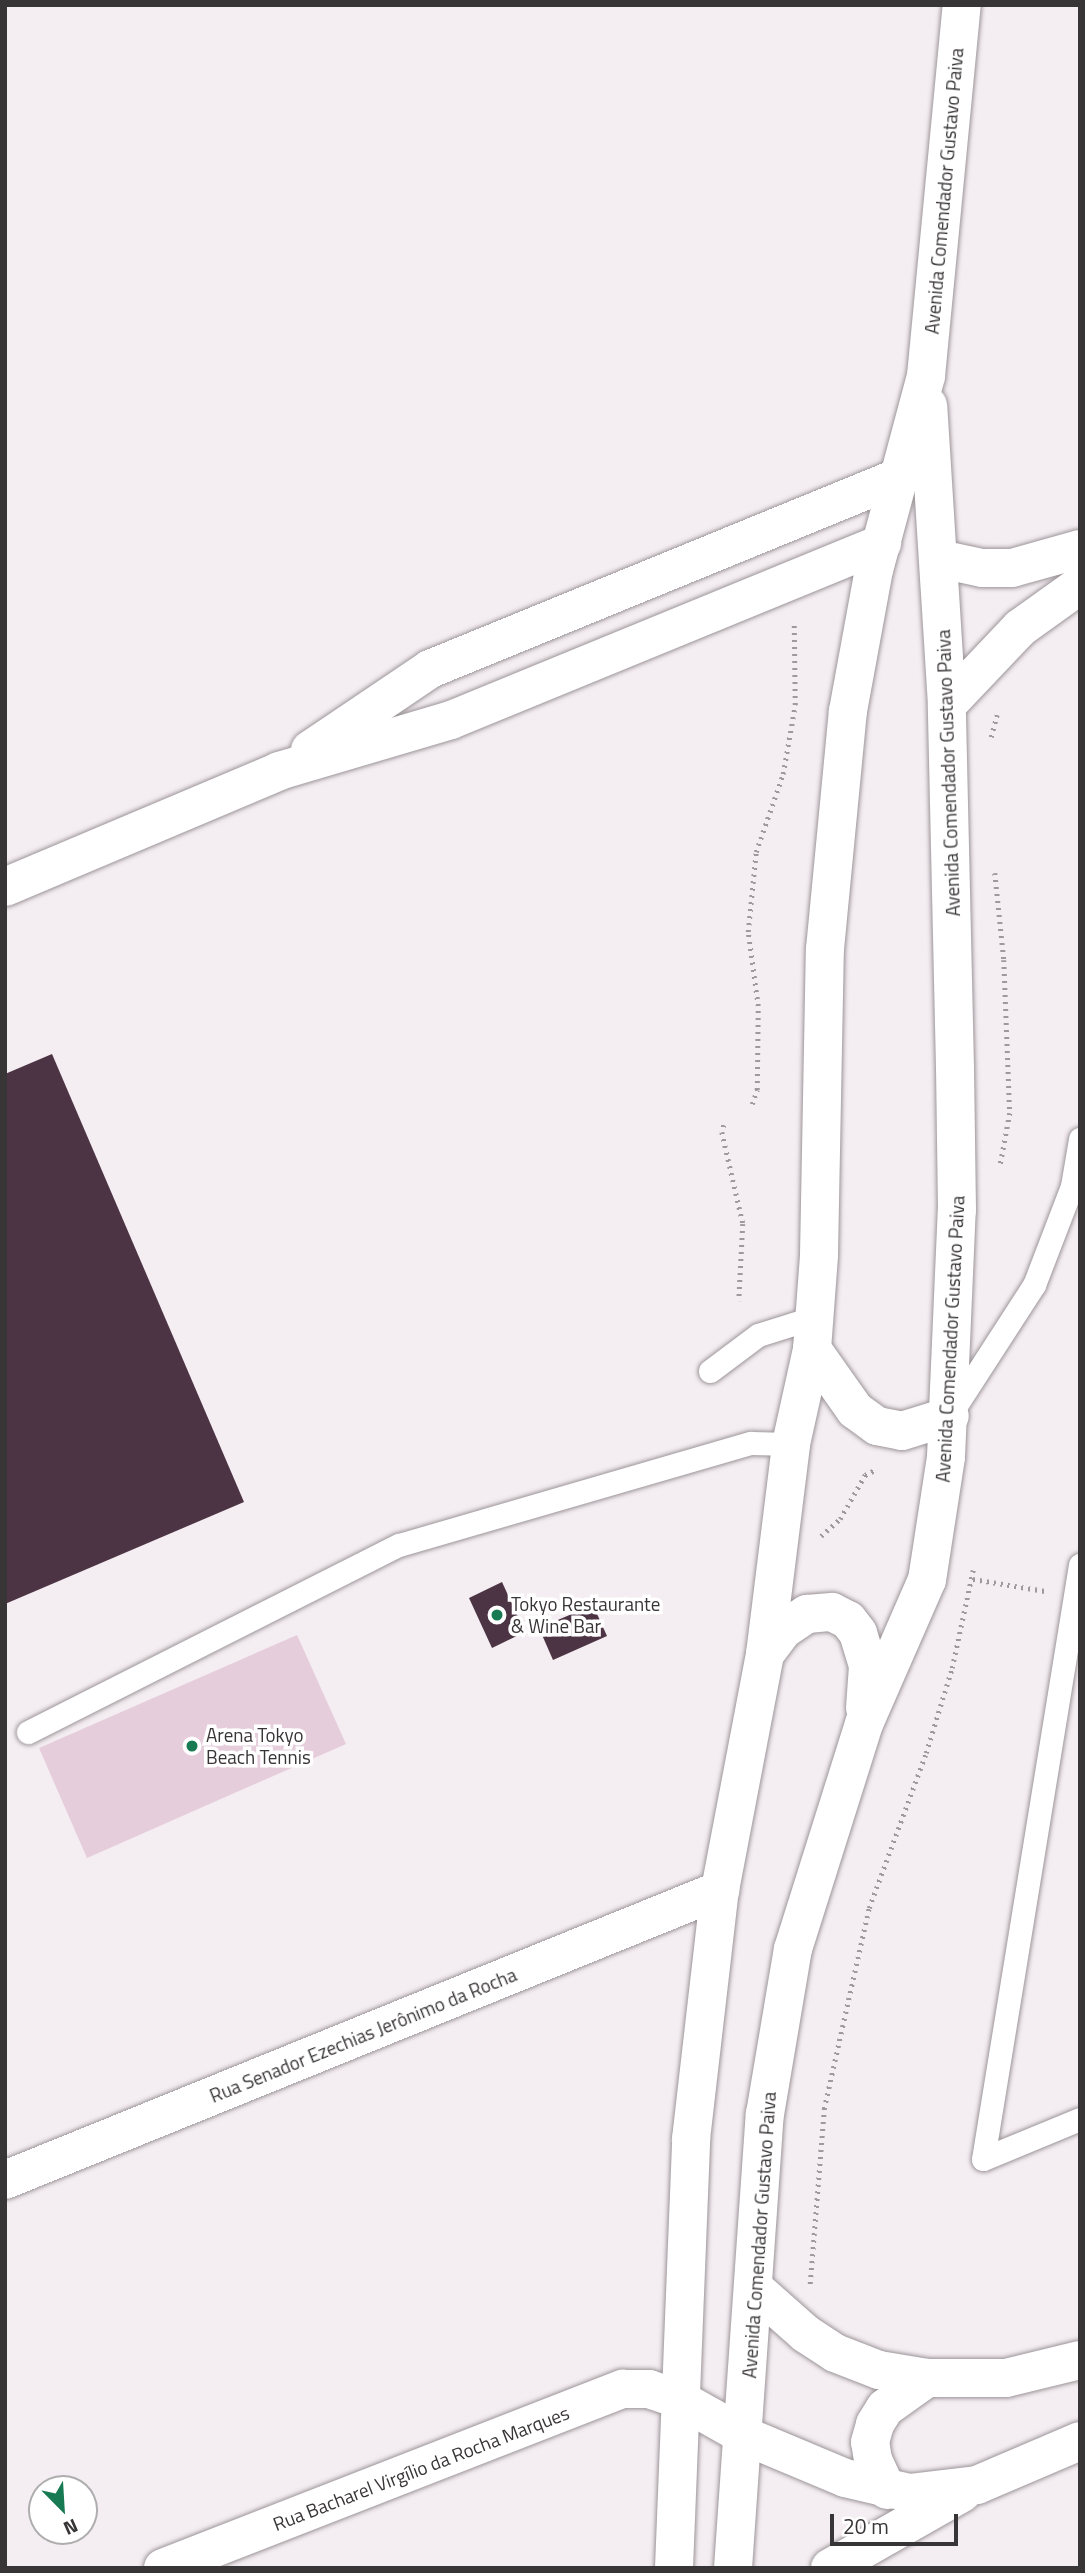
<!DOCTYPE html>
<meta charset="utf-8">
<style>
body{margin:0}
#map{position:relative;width:1085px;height:2573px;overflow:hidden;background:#f4edf1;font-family:"Titillium Web",sans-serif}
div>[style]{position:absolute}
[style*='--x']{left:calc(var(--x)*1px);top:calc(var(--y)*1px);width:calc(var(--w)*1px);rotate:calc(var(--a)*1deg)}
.green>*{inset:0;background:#e6cddc}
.building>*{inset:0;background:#4c3444}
.path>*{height:4.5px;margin-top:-2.25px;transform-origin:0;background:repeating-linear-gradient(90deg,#9e999c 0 2px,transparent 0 7px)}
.roads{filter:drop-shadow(0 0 2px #9c9599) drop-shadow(0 0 2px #9c9599)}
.service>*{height:23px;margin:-11.5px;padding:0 11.5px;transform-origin:11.5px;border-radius:11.5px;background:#fff}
.minor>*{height:38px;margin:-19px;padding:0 19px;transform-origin:19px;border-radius:19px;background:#fff}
.tertiary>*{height:38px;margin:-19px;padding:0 19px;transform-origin:19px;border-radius:19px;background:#fff}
.primary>*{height:38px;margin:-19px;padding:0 19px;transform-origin:19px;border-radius:19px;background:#fff}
.dots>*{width:19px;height:19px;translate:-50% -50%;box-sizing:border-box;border:4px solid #fff;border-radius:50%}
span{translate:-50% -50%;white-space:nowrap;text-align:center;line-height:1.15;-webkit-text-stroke:7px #fff;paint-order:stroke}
.street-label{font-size:19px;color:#383537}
.poi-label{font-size:19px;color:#383537}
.left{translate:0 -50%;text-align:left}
.frame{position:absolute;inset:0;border:7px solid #383537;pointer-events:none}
.north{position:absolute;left:28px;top:2475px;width:70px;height:70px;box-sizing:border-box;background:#fff;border:2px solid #afaeaf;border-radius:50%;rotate:156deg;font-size:19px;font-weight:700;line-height:28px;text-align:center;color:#383537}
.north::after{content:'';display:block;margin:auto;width:24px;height:32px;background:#187a52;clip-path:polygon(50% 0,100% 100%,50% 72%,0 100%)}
.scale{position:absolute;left:830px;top:2514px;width:128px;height:32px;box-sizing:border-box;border:4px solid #383537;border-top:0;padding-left:9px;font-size:21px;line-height:24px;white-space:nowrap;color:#383537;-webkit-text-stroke:5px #fff;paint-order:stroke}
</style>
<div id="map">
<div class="green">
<i style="clip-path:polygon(297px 1635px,346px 1744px,87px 1858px,39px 1748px)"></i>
</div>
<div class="building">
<i style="clip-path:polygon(52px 1054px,244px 1502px,5px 1604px,5px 1074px)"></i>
<i style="clip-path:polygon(502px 1582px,525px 1632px,492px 1648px,469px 1598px)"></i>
<i style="clip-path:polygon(593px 1605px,607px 1636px,553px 1660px,539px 1628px)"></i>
</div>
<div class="path">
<i style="--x:991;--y:737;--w:23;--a:-75"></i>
<i style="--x:995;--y:873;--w:87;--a:84.1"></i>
<i style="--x:1004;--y:960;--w:153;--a:87.8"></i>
<i style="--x:1010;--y:1113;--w:55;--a:100.5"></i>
<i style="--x:752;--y:1104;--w:15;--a:-70"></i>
<i style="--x:757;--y:1090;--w:84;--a:-89.3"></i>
<i style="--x:758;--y:1006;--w:75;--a:-97.7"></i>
<i style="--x:748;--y:932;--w:80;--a:-84.3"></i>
<i style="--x:756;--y:852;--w:83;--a:-70.9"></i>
<i style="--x:783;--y:774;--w:70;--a:-80.1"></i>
<i style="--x:795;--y:705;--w:82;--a:-90.7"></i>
<i style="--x:724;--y:1125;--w:7;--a:106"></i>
<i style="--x:722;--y:1132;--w:94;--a:77.1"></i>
<i style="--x:743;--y:1224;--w:77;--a:93"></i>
<i style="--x:821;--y:1536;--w:25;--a:-42"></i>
<i style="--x:840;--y:1519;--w:51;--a:-60.4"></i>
<i style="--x:865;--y:1475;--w:13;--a:-27"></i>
<i style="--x:973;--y:1579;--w:73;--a:9.5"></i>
<i style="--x:810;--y:2284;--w:176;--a:-85.4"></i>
<i style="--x:824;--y:2109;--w:206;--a:-77.4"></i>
<i style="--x:869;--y:1908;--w:165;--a:-69.8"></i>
<i style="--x:926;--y:1753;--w:89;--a:-73"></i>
<i style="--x:952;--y:1668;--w:100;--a:-77.9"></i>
</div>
<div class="roads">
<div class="service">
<i style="--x:710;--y:1371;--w:60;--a:-36.9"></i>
<i style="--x:758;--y:1335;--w:60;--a:-17.5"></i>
<i style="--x:953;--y:1410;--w:149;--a:-57.1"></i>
<i style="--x:1034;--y:1285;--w:106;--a:-69"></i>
<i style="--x:1072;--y:1186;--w:48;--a:-80.3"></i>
<i style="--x:28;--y:1732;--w:415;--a:-26.8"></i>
<i style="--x:399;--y:1545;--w:366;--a:-16.2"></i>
<i style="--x:751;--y:1443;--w:40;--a:1.4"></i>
<i style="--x:983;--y:2159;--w:602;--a:-80.73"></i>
<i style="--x:983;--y:2159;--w:105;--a:-22.4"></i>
</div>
<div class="minor">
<i style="--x:940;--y:559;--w:43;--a:12.1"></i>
<i style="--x:982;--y:568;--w:30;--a:0"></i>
<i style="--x:1012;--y:568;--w:71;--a:-15.6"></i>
<i style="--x:947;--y:705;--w:106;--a:-46.5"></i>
<i style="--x:1020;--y:628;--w:74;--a:-35.6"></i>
<i style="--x:310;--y:750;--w:145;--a:-34"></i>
<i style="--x:430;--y:669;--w:507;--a:-22.26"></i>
<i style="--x:5;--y:887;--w:298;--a:-22.9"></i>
<i style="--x:279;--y:771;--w:179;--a:-16.5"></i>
<i style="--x:451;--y:720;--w:466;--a:-22.3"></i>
<i style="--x:5;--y:2180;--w:772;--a:-22.08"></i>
</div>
<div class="tertiary">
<i style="--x:163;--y:2568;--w:494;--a:-21.3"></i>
<i style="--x:623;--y:2389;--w:26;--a:0"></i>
<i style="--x:649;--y:2389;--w:34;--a:19"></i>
</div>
<div class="primary">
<i style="--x:812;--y:1349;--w:75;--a:54.8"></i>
<i style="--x:855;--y:1410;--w:27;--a:36"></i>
<i style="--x:877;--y:1426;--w:25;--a:11"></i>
<i style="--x:902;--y:1431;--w:50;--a:-17.4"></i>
<i style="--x:765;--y:1654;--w:30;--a:-53"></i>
<i style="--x:783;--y:1630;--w:29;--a:-34"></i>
<i style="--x:807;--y:1614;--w:25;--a:-5"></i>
<i style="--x:832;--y:1612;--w:18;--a:27"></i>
<i style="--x:848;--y:1620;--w:16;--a:52"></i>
<i style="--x:858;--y:1633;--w:34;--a:73"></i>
<i style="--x:868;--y:1666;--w:42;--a:94.1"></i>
<i style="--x:754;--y:2288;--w:69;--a:41.5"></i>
<i style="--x:806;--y:2334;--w:35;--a:33"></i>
<i style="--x:835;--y:2353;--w:47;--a:21.1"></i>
<i style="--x:879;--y:2370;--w:49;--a:9.5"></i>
<i style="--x:927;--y:2378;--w:79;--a:0"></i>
<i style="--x:1006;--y:2378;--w:76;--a:-13.7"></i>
<i style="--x:681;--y:2400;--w:73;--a:29.4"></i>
<i style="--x:745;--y:2436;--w:108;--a:22.8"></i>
<i style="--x:845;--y:2478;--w:66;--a:13.2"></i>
<i style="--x:909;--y:2493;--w:68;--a:-6.7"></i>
<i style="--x:977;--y:2485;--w:112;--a:-23.1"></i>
<i style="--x:887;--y:2490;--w:33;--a:-115"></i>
<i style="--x:873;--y:2460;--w:18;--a:-99"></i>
<i style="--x:870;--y:2442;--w:19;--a:-74"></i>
<i style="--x:875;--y:2424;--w:19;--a:-58"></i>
<i style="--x:885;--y:2408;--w:52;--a:-35.5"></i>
<i style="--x:674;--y:2568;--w:429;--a:-87.7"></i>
<i style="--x:691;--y:2139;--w:251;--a:-83.4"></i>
<i style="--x:720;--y:1890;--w:240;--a:-79.2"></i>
<i style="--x:765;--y:1654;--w:212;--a:-82.9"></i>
<i style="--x:791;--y:1444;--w:97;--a:-77.5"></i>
<i style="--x:812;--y:1349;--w:94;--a:-85.7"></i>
<i style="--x:819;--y:1255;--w:306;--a:-88.9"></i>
<i style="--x:825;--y:949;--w:239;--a:-84.5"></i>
<i style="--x:848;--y:711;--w:143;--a:-79.6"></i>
<i style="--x:874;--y:570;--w:201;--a:-75"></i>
<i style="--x:926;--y:376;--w:373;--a:-84.5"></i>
<i style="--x:733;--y:2568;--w:455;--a:-86"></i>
<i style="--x:765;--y:2114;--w:167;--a:-80.4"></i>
<i style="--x:793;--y:1949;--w:236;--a:-72.5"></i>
<i style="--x:864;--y:1724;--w:157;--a:-66.4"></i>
<i style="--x:927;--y:1580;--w:124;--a:-81.2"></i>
<i style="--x:946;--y:1457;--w:247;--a:-87.5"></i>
<i style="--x:957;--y:1210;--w:142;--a:-90.8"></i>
<i style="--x:955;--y:1068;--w:363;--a:-91.3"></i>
<i style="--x:947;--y:705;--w:300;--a:-93.6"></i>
<i style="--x:830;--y:2568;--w:152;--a:-29.6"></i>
</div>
</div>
<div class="dots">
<i style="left:497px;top:1615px;background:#187a52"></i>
<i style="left:192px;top:1746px;background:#187a52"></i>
</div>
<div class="street-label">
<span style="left:944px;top:191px;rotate:-85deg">Avenida Comendador Gustavo Paiva</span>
<span style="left:948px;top:773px;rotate:-92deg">Avenida Comendador Gustavo Paiva</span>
<span style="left:950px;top:1339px;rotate:-87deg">Avenida Comendador Gustavo Paiva</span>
<span style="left:363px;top:2035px;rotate:-22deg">Rua Senador Ezechias Jerônimo da Rocha</span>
<span style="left:759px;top:2235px;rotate:-86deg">Avenida Comendador Gustavo Paiva</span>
<span style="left:421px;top:2468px;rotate:-21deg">Rua Bacharel Virgílio da Rocha Marques</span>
</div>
<div class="poi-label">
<span class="left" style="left:511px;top:1615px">Tokyo Restaurante<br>&amp; Wine Bar</span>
<span class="left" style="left:206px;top:1746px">Arena Tokyo<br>Beach Tennis</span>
</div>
<div class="frame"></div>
<div class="north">N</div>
<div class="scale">20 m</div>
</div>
